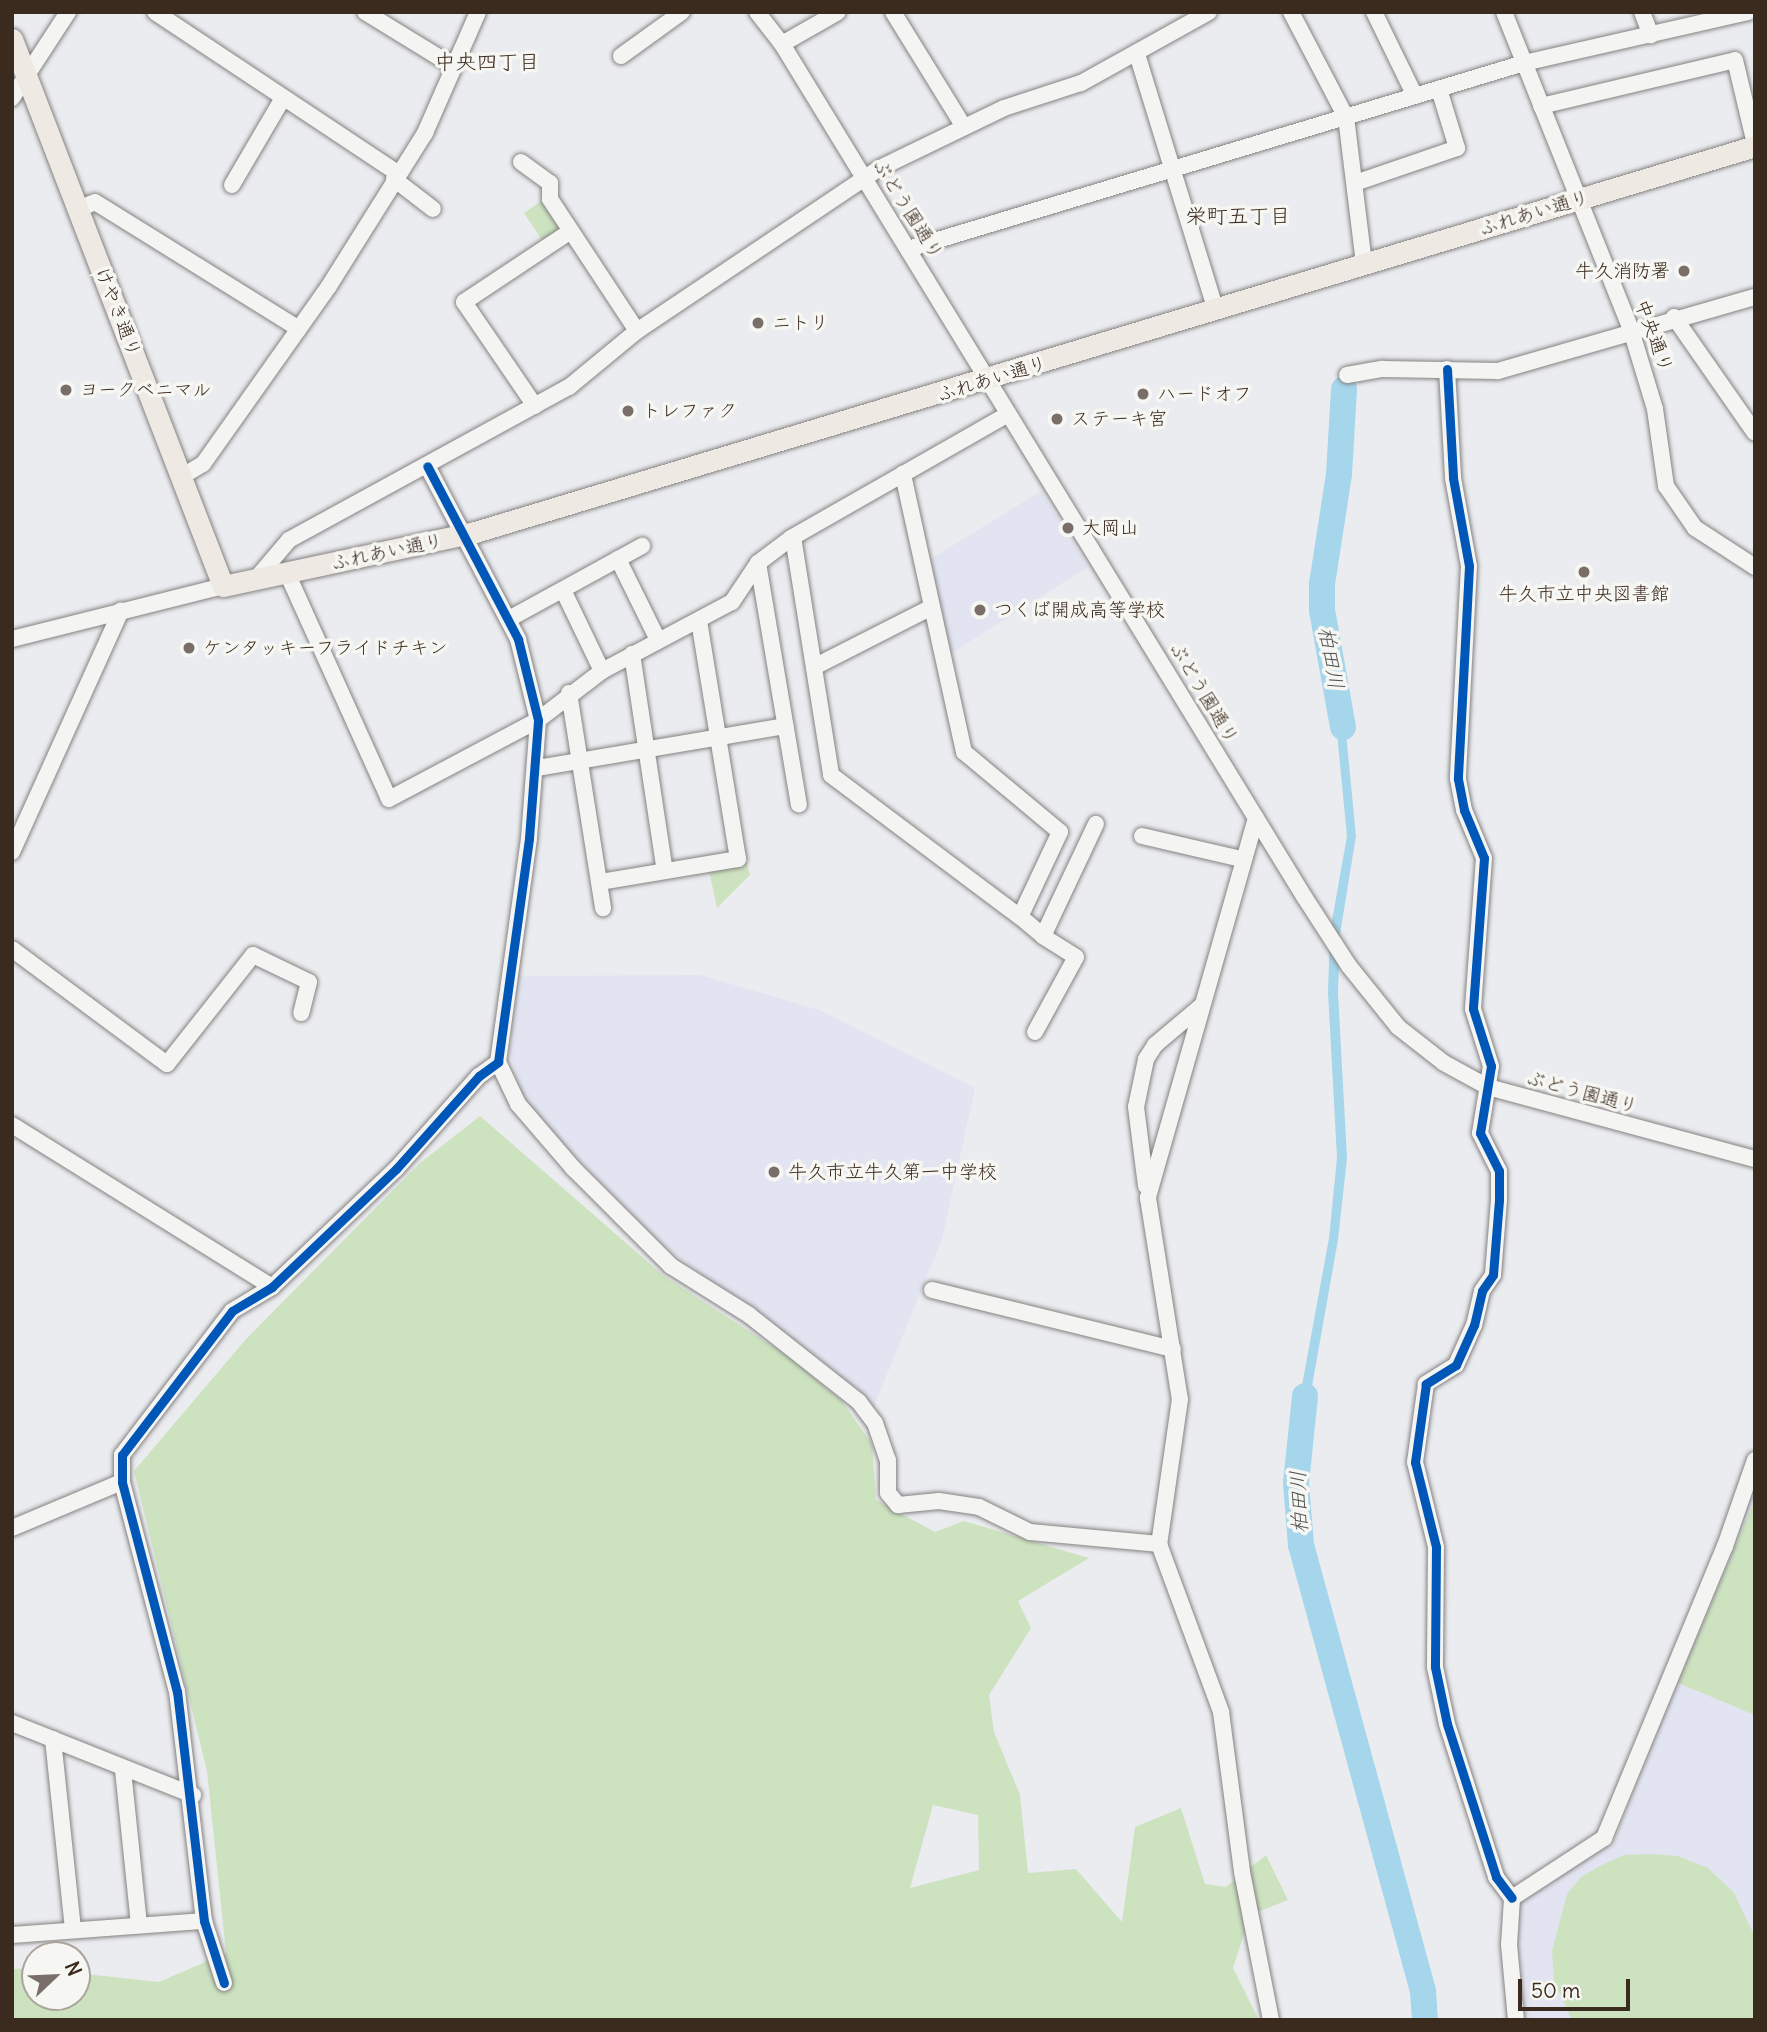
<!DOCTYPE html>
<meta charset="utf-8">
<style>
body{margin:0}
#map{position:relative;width:1767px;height:2032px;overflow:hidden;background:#ebecf0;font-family:Delius,"Klee One",sans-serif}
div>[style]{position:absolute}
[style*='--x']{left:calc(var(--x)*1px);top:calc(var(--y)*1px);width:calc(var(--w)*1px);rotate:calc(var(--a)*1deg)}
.built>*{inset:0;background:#e2e4f1}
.green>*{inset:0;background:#cde3c0}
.water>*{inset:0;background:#a6d6ec}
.river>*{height:26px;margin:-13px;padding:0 13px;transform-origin:13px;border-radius:13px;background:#a6d6ec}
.roads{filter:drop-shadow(0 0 2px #858281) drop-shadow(0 0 2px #858281)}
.minor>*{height:16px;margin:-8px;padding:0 8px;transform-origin:8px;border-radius:8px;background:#f4f4f3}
.major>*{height:21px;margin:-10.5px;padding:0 10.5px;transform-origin:10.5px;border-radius:10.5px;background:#eee9e3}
.cycleway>*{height:9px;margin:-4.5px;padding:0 4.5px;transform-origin:4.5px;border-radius:4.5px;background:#0057b8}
.dots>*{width:19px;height:19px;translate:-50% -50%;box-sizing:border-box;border:4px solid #f6f6f2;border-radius:50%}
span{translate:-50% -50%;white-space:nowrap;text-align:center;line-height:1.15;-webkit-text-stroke:7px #f6f6f2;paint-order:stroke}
.street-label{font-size:19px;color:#3b2a1e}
.poi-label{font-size:19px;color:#3b2a1e}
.right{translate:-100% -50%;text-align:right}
.left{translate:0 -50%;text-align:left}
.neighbourhood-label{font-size:21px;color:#3b2a1e}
.water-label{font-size:21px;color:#4e5351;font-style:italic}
.frame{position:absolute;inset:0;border:14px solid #3b2a1e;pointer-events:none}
.north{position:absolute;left:21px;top:1941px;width:70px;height:70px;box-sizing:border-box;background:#f6f6f2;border:2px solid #aba49d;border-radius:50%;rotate:67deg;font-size:19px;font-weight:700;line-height:28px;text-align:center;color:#3b2a1e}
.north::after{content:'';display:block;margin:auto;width:24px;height:32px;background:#796e68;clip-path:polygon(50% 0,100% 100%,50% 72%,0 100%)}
.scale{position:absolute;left:1518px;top:1979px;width:112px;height:32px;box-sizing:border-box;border:4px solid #3b2a1e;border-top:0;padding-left:9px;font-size:21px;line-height:24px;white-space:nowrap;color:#3b2a1e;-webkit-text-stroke:5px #f6f6f2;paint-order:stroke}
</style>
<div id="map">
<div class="built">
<i style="clip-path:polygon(1041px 491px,1088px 567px,950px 654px,929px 560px)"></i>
<i style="clip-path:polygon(701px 975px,819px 1010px,975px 1088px,942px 1239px,872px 1411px,810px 1355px,664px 1246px,524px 1104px,510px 1053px,517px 976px)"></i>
<i style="clip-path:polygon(1755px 1482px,1755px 2020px,1525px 2020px,1516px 1977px,1517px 1905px,1575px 1862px,1613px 1845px)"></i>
</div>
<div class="green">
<i style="clip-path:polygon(544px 199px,563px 229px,544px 243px,524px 213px)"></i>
<i style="clip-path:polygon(746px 860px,750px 875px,717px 908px,708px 866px)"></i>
<i style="clip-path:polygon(evenodd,480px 1116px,664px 1276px,786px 1355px,841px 1400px,872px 1444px,876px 1500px,935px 1532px,964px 1521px,1089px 1558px,1018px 1601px,1031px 1628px,989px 1695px,994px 1732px,1020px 1795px,1028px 1873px,1076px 1869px,1122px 1922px,1135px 1827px,1181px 1808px,1205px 1884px,1226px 1887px,1266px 1855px,1288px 1900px,1250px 1915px,1233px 1968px,1259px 2020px,12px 2020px,12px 1969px,35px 1968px,35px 1997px,77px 1997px,77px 1973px,159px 1982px,226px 1953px,207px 1771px,134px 1471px,246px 1339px,420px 1163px,480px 1116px,933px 1805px,978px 1815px,979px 1870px,910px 1888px,933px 1805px)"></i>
<i style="clip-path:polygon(1755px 1500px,1755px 1715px,1678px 1683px)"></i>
<i style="clip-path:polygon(1650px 1854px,1678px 1856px,1708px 1868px,1734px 1893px,1755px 1937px,1755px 2020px,1572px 2020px,1554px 1981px,1552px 1951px,1567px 1894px,1581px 1877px,1602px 1865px,1624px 1855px)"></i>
</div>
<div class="water">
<i style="clip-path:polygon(1342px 692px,1356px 836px,1340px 934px,1338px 993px,1347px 1158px,1338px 1240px,1304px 1431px,1294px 1429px,1329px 1238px,1337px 1158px,1328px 992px,1330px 932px,1347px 836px,1333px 693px)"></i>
</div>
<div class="river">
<i style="--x:1343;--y:727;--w:119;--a:-100.2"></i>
<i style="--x:1322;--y:610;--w:26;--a:-90"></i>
<i style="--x:1322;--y:584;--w:111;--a:-81.2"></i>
<i style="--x:1339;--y:474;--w:85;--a:-86.6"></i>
<i style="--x:1305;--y:1396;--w:87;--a:95.9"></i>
<i style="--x:1296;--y:1483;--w:62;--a:85.4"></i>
<i style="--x:1301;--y:1545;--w:463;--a:74.7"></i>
<i style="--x:1423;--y:1992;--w:28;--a:86"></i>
</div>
<div class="roads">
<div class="minor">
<i style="--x:155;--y:12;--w:291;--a:33.6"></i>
<i style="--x:365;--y:12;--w:103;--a:31.5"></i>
<i style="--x:757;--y:12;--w:41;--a:52"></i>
<i style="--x:782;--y:44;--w:1001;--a:58.52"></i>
<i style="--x:1305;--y:898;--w:81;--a:57.1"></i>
<i style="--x:1349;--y:966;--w:78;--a:51.2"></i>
<i style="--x:1398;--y:1027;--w:58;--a:38"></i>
<i style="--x:1444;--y:1063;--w:50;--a:28.6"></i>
<i style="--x:1488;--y:1087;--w:277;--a:15.1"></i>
<i style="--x:893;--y:12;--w:135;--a:58.3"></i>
<i style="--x:1291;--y:12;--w:119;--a:62.4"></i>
<i style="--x:1346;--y:117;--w:148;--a:83"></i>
<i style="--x:1374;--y:12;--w:93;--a:64"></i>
<i style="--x:1504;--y:12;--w:342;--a:68.2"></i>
<i style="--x:1631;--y:330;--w:83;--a:73.1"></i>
<i style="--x:1655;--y:409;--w:78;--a:81.9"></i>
<i style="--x:1666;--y:486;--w:51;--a:55.4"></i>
<i style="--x:1695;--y:528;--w:72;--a:33"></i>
<i style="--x:1642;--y:12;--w:25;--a:69"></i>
<i style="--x:782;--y:44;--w:64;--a:-29.7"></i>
<i style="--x:1137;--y:54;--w:269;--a:72.9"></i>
<i style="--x:621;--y:56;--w:75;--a:-35.8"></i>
<i style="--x:12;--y:98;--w:103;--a:-56.9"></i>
<i style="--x:1541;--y:106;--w:199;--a:-13.3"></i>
<i style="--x:1735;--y:60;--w:86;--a:76.6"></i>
<i style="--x:521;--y:162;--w:36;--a:36"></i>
<i style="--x:550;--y:183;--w:16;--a:90"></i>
<i style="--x:550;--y:199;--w:158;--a:56.6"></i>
<i style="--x:394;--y:179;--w:49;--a:37.6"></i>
<i style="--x:1355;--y:183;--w:108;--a:-18.9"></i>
<i style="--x:1457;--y:148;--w:62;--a:-107"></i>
<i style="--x:232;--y:185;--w:101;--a:-59.6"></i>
<i style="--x:78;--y:209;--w:18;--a:-22"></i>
<i style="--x:95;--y:202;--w:240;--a:31.9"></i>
<i style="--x:908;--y:249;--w:643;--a:-16.8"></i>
<i style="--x:1524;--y:63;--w:230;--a:-12.8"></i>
<i style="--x:1674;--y:317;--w:141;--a:55.1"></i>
<i style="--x:1447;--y:369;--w:109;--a:86.8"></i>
<i style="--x:1453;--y:478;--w:89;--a:79.7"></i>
<i style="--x:1469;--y:566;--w:213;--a:93"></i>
<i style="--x:1458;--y:779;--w:32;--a:79"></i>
<i style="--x:1464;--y:810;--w:52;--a:67.4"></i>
<i style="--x:1484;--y:858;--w:151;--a:94.2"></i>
<i style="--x:1473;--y:1009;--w:60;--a:72.5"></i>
<i style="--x:1491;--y:1066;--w:68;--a:99.3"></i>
<i style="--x:1480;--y:1133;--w:42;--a:63.4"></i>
<i style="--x:1499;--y:1171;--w:29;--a:90"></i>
<i style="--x:1499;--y:1200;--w:75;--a:94.6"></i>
<i style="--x:1493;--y:1275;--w:19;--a:125"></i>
<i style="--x:1482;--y:1291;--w:35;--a:103"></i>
<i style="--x:1474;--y:1325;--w:44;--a:114.2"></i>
<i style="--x:1456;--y:1365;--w:36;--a:148"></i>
<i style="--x:1426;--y:1384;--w:79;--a:98"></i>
<i style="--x:1415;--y:1462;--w:88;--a:76.1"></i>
<i style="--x:1436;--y:1547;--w:120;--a:90.5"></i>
<i style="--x:1435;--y:1667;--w:58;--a:78.1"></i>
<i style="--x:1447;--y:1724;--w:161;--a:72.2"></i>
<i style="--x:1496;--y:1877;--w:26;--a:53"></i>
<i style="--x:1347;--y:375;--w:36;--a:-10"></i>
<i style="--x:1382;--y:369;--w:116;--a:1"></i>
<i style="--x:1498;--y:371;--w:267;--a:-16.1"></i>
<i style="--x:535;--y:406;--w:126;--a:-124.3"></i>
<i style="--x:464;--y:302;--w:128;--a:-33.6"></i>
<i style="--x:181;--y:477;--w:26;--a:-31"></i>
<i style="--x:203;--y:464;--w:218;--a:-54.7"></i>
<i style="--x:329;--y:286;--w:181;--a:-57.9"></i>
<i style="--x:425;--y:133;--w:132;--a:-66.3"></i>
<i style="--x:793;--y:537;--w:241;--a:80.9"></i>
<i style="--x:831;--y:775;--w:236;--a:36.9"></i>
<i style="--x:1020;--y:917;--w:94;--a:-64.8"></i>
<i style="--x:1060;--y:832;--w:125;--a:-140.2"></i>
<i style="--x:964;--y:752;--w:285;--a:-102.4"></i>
<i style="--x:618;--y:559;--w:90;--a:63.7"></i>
<i style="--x:758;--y:563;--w:245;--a:80.4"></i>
<i style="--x:287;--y:573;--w:248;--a:65.7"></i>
<i style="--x:389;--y:799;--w:169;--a:-27.9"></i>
<i style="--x:538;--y:720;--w:81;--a:-37.4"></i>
<i style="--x:602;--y:671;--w:147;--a:-28"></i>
<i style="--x:732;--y:602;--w:47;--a:-56.3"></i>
<i style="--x:758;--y:563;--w:41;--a:-37.1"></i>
<i style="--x:791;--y:538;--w:250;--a:-29.7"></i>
<i style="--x:256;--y:579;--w:51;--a:-49.8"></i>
<i style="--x:289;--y:540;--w:319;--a:-28.7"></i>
<i style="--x:569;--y:387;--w:88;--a:-39.5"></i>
<i style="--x:637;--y:331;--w:290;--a:-33.9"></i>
<i style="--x:878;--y:169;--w:140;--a:-25.8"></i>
<i style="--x:1004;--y:108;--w:81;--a:-18"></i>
<i style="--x:1081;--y:83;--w:146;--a:-29"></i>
<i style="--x:563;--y:590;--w:90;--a:64.3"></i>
<i style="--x:509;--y:619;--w:152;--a:-28.8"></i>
<i style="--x:12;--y:639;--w:218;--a:-14.1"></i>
<i style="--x:632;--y:654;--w:219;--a:81.4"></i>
<i style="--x:814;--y:667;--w:132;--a:-27"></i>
<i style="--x:569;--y:693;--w:218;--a:81"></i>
<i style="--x:537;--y:768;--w:252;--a:-9.6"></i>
<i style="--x:1256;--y:818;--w:395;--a:105.9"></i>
<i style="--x:1148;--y:1198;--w:204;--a:81"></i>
<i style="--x:1180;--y:1399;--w:147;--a:98.2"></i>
<i style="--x:1159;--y:1544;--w:179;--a:69.7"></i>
<i style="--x:1221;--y:1712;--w:161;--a:82.5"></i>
<i style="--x:1242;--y:1872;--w:151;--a:78.9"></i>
<i style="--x:1142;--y:836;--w:103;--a:13"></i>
<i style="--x:12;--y:852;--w:265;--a:-65.7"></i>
<i style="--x:600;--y:882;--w:140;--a:-9.5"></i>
<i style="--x:738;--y:859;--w:241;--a:-99.3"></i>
<i style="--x:1017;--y:914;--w:34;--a:40"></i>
<i style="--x:1043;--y:936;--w:124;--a:-64.7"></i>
<i style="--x:12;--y:949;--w:193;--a:36.6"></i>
<i style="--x:167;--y:1064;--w:139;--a:-51.7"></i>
<i style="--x:253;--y:955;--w:62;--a:25.7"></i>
<i style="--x:309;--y:982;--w:32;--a:104"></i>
<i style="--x:1035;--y:1032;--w:85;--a:-61.3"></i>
<i style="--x:1076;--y:957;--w:39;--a:-148"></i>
<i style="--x:498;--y:1062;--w:47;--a:64.5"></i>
<i style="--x:518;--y:1104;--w:86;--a:49.3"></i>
<i style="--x:574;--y:1169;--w:137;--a:45"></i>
<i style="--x:671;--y:1266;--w:92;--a:32.1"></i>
<i style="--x:749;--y:1315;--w:140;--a:38.3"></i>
<i style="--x:859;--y:1402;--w:26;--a:53"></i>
<i style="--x:875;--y:1423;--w:39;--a:71"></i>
<i style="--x:888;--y:1460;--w:33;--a:90"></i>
<i style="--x:888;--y:1493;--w:16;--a:50"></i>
<i style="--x:898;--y:1505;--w:41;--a:-5.6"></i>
<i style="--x:939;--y:1501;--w:40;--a:8.5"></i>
<i style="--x:979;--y:1507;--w:57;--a:26.1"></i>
<i style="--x:1030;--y:1532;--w:130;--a:5.3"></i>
<i style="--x:12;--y:1125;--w:306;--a:31.9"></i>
<i style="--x:1146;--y:1186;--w:80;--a:-97.2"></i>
<i style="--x:1136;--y:1107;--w:49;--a:-78.2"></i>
<i style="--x:1146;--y:1059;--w:17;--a:-57"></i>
<i style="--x:1155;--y:1045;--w:59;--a:-40.2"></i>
<i style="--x:932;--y:1290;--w:248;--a:13.8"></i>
<i style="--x:12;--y:1528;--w:119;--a:-22.7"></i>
<i style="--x:12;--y:1723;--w:195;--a:21.7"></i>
<i style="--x:53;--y:1739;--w:192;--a:84"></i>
<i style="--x:123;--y:1770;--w:156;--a:84.1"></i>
<i style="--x:12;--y:1935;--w:193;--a:-4.2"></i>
<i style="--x:224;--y:1983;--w:65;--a:-107.9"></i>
<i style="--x:204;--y:1921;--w:231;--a:-96.7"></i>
<i style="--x:177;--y:1692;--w:217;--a:-104.7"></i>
<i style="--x:122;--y:1482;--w:27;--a:-90"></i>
<i style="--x:122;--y:1455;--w:181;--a:-52.6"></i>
<i style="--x:232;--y:1311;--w:47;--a:-31"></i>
<i style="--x:272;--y:1287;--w:171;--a:-43.6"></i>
<i style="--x:396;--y:1169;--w:125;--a:-48.3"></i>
<i style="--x:479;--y:1076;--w:24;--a:-36"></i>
<i style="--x:498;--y:1062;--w:226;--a:-82.1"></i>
<i style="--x:529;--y:838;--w:118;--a:-85.6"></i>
<i style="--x:538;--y:720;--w:83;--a:-103.9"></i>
<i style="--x:518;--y:639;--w:195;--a:-117.7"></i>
<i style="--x:1516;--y:2020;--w:75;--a:-95.3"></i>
<i style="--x:1509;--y:1945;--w:47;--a:-86.3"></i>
<i style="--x:1512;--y:1898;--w:110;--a:-33.1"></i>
<i style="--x:1604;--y:1838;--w:316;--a:-67.5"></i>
<i style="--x:1725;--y:1546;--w:91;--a:-70.8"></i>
</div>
<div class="major">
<i style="--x:12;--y:39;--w:586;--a:68.91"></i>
<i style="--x:223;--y:586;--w:258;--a:-12.1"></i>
<i style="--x:475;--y:532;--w:1337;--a:-16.78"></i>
</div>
</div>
<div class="cycleway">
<i style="--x:1447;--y:369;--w:109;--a:86.8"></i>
<i style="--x:1453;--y:478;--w:89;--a:79.7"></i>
<i style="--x:1469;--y:566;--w:213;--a:93"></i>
<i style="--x:1458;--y:779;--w:32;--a:79"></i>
<i style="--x:1464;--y:810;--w:52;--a:67.4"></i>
<i style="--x:1484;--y:858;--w:151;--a:94.2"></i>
<i style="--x:1473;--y:1009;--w:60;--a:72.5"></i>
<i style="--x:1491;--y:1066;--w:68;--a:99.3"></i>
<i style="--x:1480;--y:1133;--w:42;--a:63.4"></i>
<i style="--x:1499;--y:1171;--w:29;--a:90"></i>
<i style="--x:1499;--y:1200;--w:75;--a:94.6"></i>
<i style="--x:1493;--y:1275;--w:19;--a:125"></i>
<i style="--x:1482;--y:1291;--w:35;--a:103"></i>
<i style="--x:1474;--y:1325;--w:44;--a:114.2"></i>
<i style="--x:1456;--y:1365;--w:36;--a:148"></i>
<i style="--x:1426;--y:1384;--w:79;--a:98"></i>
<i style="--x:1415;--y:1462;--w:88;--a:76.1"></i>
<i style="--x:1436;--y:1547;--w:120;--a:90.5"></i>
<i style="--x:1435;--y:1667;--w:58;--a:78.1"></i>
<i style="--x:1447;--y:1724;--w:161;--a:72.2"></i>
<i style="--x:1496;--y:1877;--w:26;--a:53"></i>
<i style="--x:224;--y:1983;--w:65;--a:-107.9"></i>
<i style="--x:204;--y:1921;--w:231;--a:-96.7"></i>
<i style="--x:177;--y:1692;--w:217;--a:-104.7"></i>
<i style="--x:122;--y:1482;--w:27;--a:-90"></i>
<i style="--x:122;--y:1455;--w:181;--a:-52.6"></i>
<i style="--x:232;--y:1311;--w:47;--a:-31"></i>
<i style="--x:272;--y:1287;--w:171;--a:-43.6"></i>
<i style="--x:396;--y:1169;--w:125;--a:-48.3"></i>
<i style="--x:479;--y:1076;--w:24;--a:-36"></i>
<i style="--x:498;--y:1062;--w:226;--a:-82.1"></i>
<i style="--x:529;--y:838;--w:118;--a:-85.6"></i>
<i style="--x:538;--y:720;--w:83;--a:-103.9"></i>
<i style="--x:518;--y:639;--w:195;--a:-117.7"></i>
</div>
<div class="dots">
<i style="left:1684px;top:271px;background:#796e68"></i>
<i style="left:758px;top:323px;background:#796e68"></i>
<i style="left:66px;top:390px;background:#796e68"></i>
<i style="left:1143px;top:394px;background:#796e68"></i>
<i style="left:628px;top:411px;background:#796e68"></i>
<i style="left:1057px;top:419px;background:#796e68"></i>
<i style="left:1068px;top:528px;background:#796e68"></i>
<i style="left:1584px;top:572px;background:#796e68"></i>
<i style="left:980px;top:610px;background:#796e68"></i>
<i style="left:189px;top:648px;background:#796e68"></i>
<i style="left:774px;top:1172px;background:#796e68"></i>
</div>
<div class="street-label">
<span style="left:908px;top:209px;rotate:58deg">ぶどう園通り</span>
<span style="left:1534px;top:213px;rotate:-17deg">ふれあい通り</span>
<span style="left:118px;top:312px;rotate:69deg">けやき通り</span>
<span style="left:1654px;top:336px;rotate:70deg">中央通り</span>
<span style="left:992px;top:379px;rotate:-17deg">ふれあい通り</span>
<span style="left:387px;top:552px;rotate:-12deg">ふれあい通り</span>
<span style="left:1204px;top:693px;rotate:59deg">ぶどう園通り</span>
<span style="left:1582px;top:1092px;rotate:15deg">ぶどう園通り</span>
</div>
<div class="poi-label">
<span class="right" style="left:1670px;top:271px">牛久消防署</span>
<span class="left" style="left:772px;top:323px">ニトリ</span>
<span class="left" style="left:80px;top:390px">ヨークベニマル</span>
<span class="left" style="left:1157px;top:394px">ハードオフ</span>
<span class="left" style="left:642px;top:411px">トレファク</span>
<span class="left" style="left:1071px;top:419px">ステーキ宮</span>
<span class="left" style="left:1082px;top:528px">大岡山</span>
<span style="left:1584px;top:594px">牛久市立中央図書館</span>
<span class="left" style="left:994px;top:610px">つくば開成高等学校</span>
<span class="left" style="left:203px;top:648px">ケンタッキーフライドチキン</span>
<span class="left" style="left:788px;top:1172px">牛久市立牛久第一中学校</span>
</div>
<div class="neighbourhood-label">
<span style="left:487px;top:62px">中央四丁目</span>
<span style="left:1238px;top:216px">栄町五丁目</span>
</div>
<div class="water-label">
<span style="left:1331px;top:658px;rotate:80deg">柏田川</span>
<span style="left:1299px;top:1502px;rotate:-92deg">柏田川</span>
</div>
<div class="frame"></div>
<div class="north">N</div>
<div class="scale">50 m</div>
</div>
